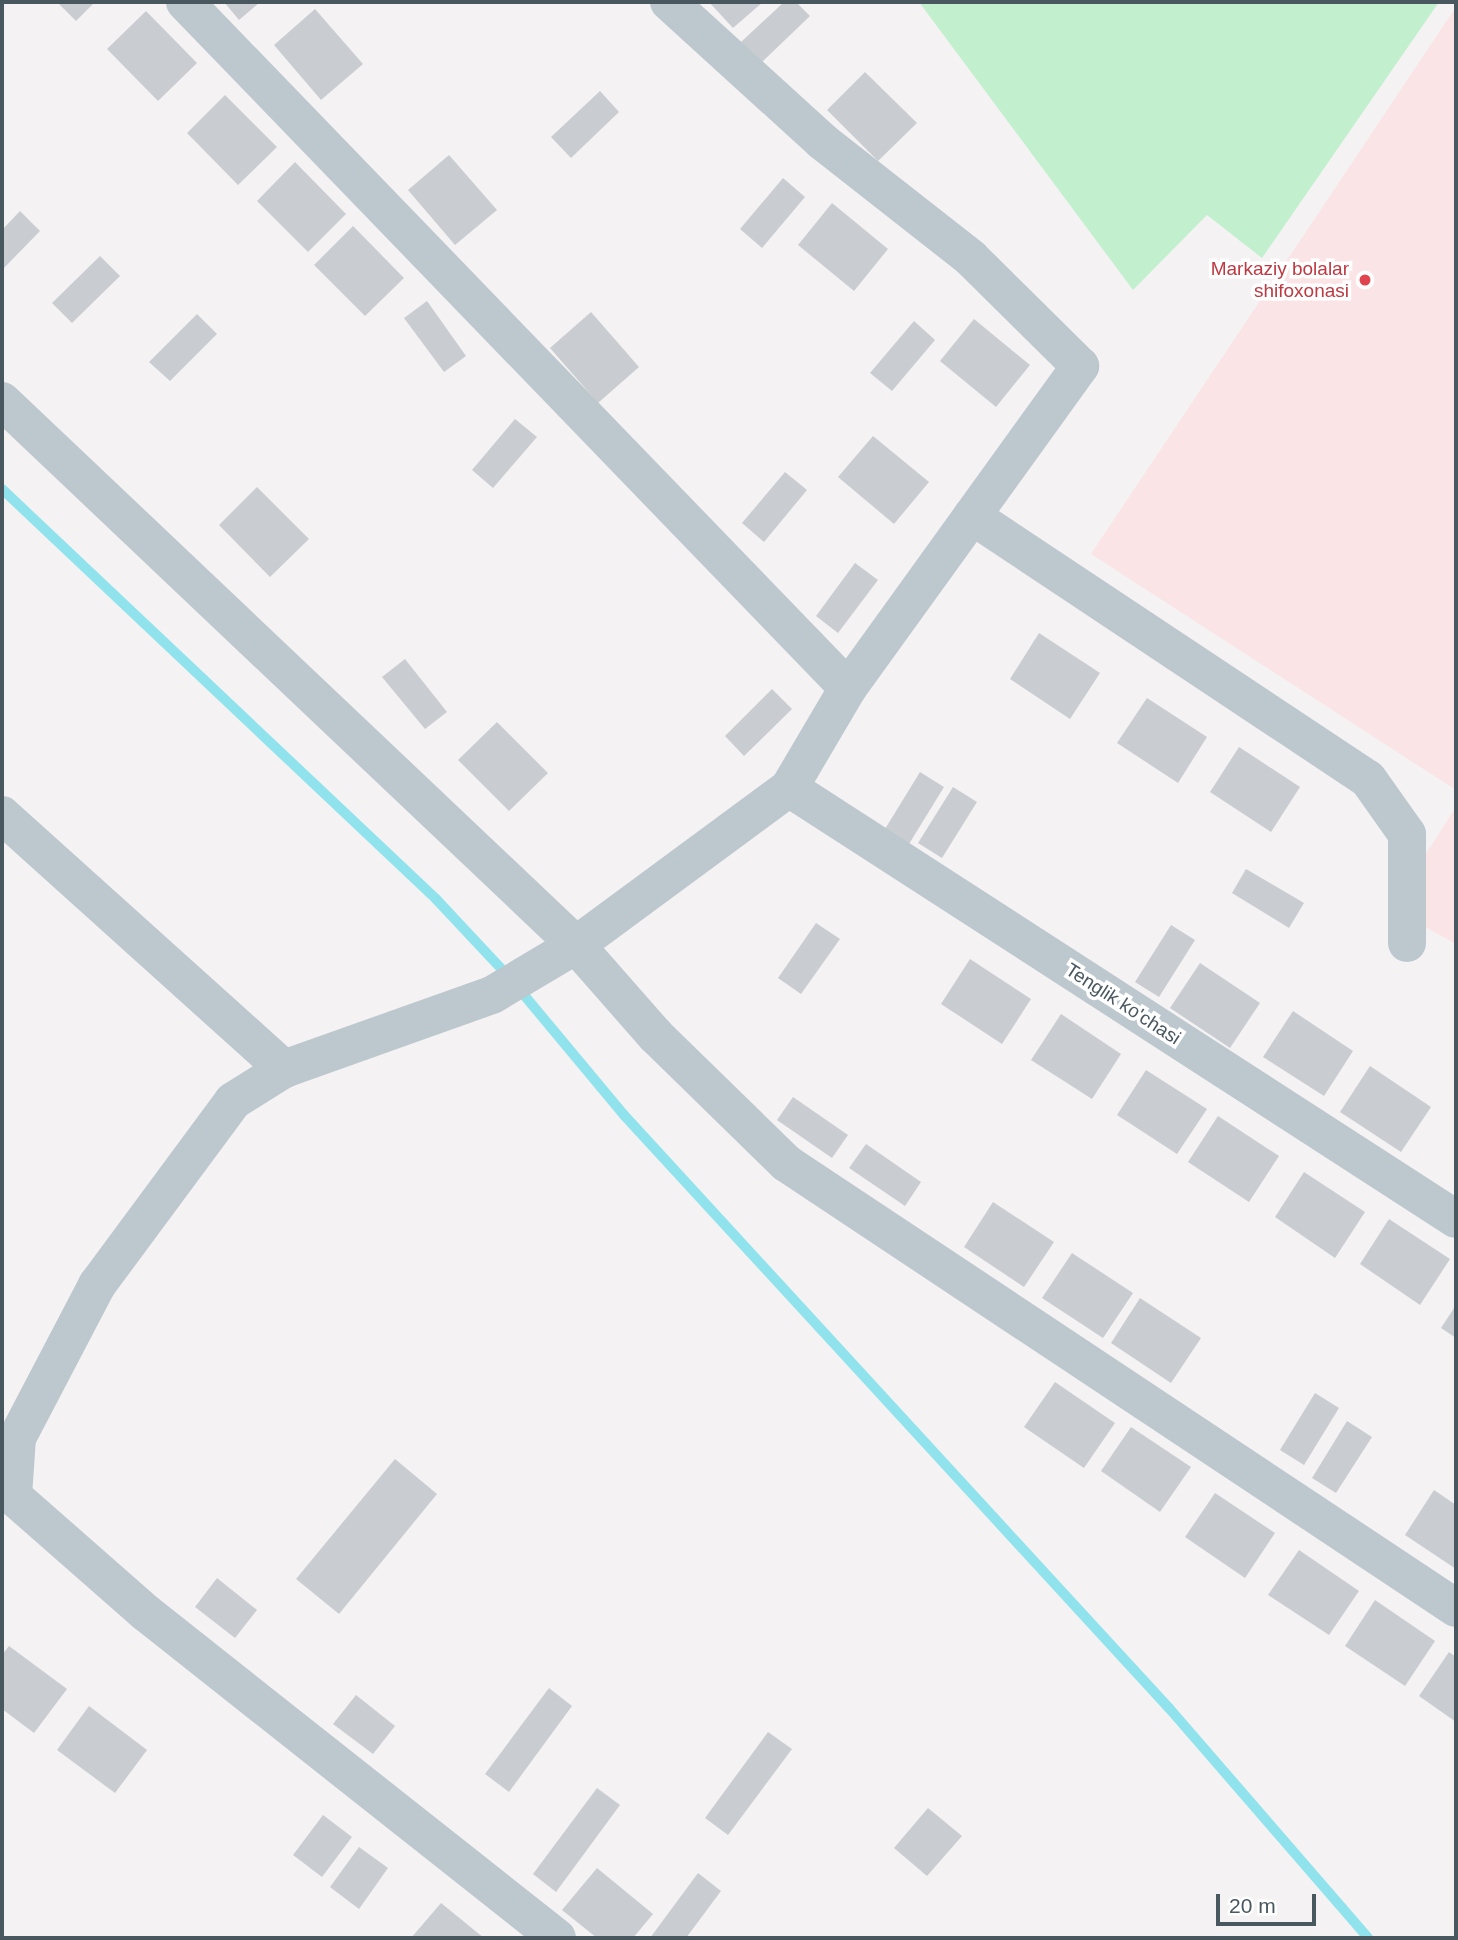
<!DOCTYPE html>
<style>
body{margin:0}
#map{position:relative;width:1458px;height:1940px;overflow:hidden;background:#f4f2f2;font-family:Arial,sans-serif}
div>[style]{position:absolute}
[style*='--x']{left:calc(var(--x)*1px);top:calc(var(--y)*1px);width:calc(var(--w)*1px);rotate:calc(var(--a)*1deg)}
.medical>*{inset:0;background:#fbe4e5}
.green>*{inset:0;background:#c2f0cf}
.stream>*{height:10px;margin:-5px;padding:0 5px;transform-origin:5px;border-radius:5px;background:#90e3ec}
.building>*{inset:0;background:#c9cdd1}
.minor>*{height:38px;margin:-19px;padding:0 19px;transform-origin:19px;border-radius:19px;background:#bdc8ce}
.dots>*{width:19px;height:19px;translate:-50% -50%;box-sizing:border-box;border:4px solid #fff;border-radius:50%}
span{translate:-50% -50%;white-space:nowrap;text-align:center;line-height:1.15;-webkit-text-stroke:7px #fff;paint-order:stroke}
.health-label{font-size:19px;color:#be3a42}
.right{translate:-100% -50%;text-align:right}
.street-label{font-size:19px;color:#49575f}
.frame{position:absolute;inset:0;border:4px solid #49575f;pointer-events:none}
.scale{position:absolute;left:1216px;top:1894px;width:100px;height:32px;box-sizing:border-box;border:4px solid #49575f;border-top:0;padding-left:9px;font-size:21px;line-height:24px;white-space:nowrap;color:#49575f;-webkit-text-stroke:5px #fff;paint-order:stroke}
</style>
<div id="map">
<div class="medical">
<i style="clip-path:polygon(1456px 7px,1456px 790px,1091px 554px)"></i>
<i style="clip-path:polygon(1456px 807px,1456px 944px,1391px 908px)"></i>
</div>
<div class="green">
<i style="clip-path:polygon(919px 2px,1439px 2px,1262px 258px,1207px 215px,1133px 290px)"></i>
</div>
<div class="stream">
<i style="--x:2;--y:489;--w:597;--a:43.37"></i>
<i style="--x:436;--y:899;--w:104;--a:46.9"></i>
<i style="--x:519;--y:989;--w:164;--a:50.2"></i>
<i style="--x:624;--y:1115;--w:805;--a:47.42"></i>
<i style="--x:1169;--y:1708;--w:304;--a:49.1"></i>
</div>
<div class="building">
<i style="clip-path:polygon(57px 2px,95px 2px,76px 21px)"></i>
<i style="clip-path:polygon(224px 2px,260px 2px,239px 20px)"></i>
<i style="clip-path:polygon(709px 2px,763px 2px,733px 28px)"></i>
<i style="clip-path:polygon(784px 2px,796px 2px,810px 16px,761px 63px,741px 42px)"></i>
<i style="clip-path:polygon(315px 9px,363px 64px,321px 100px,274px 45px)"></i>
<i style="clip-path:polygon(146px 11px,197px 63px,158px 101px,107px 49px)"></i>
<i style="clip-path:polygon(865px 72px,917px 123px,878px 161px,827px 110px)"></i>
<i style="clip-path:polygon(600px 91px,619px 112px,571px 158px,551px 137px)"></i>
<i style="clip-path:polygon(225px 95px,277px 147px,238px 185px,187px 133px)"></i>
<i style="clip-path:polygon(449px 155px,497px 210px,455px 245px,408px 190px)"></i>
<i style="clip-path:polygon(295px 162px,346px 214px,308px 252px,257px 201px)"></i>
<i style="clip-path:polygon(783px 178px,805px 197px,762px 248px,740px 229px)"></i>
<i style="clip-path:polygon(832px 203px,888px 249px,854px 291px,798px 245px)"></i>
<i style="clip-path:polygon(20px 211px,40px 231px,2px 270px,2px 230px)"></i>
<i style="clip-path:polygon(353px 226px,404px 278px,365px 316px,314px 265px)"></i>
<i style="clip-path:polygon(100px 256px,120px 276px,72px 323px,52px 303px)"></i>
<i style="clip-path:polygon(427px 301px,466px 356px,444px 372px,404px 318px)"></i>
<i style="clip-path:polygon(591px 312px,639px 367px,598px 403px,550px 348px)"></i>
<i style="clip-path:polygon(197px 314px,217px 334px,170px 381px,149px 362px)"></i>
<i style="clip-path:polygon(974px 319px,1030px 365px,996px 407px,940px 361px)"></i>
<i style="clip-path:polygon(914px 321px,935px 340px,892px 391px,870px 373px)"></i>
<i style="clip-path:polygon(515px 419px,537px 437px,493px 488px,472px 470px)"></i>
<i style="clip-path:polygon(873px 436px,929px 482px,894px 524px,838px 477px)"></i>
<i style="clip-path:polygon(785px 472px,807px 490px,764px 542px,742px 523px)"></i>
<i style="clip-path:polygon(257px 487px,309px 539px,270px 577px,219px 525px)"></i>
<i style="clip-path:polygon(855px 563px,878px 580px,838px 633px,816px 616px)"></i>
<i style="clip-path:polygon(1039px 633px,1100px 673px,1070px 719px,1010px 679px)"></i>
<i style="clip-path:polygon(405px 659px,447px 712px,425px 729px,382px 677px)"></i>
<i style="clip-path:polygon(772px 689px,792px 709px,744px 756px,725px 736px)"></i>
<i style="clip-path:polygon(1147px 698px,1207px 737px,1178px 783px,1117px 743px)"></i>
<i style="clip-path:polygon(497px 722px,548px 773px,509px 811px,458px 760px)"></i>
<i style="clip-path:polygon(1239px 747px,1300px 787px,1271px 832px,1210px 792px)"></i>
<i style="clip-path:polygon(920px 772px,944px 787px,909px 844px,885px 829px)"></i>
<i style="clip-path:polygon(953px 787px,977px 802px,942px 858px,918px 843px)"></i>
<i style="clip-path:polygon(1246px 869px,1304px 903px,1289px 928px,1232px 893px)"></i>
<i style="clip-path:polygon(816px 923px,840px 939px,801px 994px,778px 978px)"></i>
<i style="clip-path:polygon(1171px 925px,1195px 940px,1159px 997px,1135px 982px)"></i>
<i style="clip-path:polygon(970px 959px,1031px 999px,1002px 1044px,941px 1004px)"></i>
<i style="clip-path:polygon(1200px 963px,1260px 1003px,1230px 1048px,1170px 1008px)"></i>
<i style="clip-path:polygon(1293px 1011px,1353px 1051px,1324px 1096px,1263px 1057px)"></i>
<i style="clip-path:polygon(1061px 1014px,1121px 1054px,1092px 1099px,1031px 1060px)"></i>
<i style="clip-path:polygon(1370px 1066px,1431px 1107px,1401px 1152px,1340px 1112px)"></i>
<i style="clip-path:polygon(1146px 1070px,1207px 1109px,1177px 1154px,1117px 1115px)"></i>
<i style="clip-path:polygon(793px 1097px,848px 1135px,832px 1158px,777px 1120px)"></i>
<i style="clip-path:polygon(1218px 1116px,1279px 1156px,1249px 1202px,1188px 1162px)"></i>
<i style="clip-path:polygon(866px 1144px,921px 1182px,905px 1206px,849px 1168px)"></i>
<i style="clip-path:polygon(1304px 1172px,1365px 1212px,1335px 1258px,1275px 1217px)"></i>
<i style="clip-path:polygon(993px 1202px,1054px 1242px,1024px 1287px,964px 1247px)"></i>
<i style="clip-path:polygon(1389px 1219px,1450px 1259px,1420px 1305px,1360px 1264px)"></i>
<i style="clip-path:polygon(1072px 1253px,1133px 1293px,1103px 1338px,1042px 1298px)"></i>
<i style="clip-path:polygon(1140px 1298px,1201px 1338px,1171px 1383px,1111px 1343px)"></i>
<i style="clip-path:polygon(1456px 1305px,1456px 1338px,1441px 1328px)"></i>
<i style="clip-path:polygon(1055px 1382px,1115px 1423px,1084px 1468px,1024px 1427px)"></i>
<i style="clip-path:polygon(1315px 1393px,1339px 1408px,1304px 1465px,1280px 1450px)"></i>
<i style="clip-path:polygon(1347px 1421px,1372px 1437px,1336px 1493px,1312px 1478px)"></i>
<i style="clip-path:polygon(1131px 1427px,1191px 1467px,1160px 1512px,1101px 1471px)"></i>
<i style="clip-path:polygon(395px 1459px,437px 1494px,339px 1614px,296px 1579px)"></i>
<i style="clip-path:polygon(1434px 1490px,1456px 1505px,1456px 1569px,1405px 1535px)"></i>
<i style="clip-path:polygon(1215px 1493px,1275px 1533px,1245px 1578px,1185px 1537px)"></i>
<i style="clip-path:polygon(1299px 1550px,1359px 1591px,1329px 1635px,1268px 1595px)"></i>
<i style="clip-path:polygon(217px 1578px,257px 1610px,235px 1638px,195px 1607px)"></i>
<i style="clip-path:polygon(1375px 1600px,1435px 1641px,1405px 1686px,1345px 1646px)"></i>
<i style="clip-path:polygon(9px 1646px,67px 1689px,34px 1733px,2px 1709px,2px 1655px)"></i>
<i style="clip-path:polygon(1449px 1652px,1456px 1657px,1456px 1722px,1419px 1696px)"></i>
<i style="clip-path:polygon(549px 1688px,572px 1706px,509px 1792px,485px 1774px)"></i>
<i style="clip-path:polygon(356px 1695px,395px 1726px,373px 1754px,333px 1724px)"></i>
<i style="clip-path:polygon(89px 1706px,147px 1750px,115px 1793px,57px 1750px)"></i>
<i style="clip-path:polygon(768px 1732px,792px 1749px,728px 1835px,705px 1818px)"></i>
<i style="clip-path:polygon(597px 1788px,620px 1805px,556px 1892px,533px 1874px)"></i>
<i style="clip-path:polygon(928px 1808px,962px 1836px,927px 1876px,894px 1848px)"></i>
<i style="clip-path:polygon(323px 1815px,352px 1837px,322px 1877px,293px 1855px)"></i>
<i style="clip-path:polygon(359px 1847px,388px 1868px,359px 1909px,330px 1887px)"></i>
<i style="clip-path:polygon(597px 1868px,653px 1914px,633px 1938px,597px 1938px,562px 1910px)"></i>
<i style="clip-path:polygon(698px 1873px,721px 1891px,686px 1938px,650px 1938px)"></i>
<i style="clip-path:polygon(441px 1903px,484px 1938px,411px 1938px)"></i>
</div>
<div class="minor">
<i style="--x:185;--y:2;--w:954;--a:45.98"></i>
<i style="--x:2;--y:401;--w:791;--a:43.46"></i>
<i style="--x:576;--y:945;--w:121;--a:48.7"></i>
<i style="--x:656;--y:1036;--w:182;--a:44.3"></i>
<i style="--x:786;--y:1163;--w:804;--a:33.59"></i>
<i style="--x:972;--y:516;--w:475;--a:33.6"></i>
<i style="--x:1368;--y:779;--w:67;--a:54.7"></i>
<i style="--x:1407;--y:834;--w:109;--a:90"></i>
<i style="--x:789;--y:788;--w:794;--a:32.87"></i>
<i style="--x:2;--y:815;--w:380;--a:42"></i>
<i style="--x:557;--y:1938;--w:524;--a:-141.66"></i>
<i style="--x:146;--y:1613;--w:177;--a:-138.7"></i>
<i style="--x:13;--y:1496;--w:58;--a:-86.1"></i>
<i style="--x:17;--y:1438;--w:173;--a:-62.4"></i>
<i style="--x:97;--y:1285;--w:229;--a:-53.5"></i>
<i style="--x:233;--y:1101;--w:60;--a:-32.1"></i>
<i style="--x:284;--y:1069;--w:221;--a:-19.6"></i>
<i style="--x:492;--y:995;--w:98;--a:-30.8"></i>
<i style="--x:576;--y:945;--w:265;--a:-36.4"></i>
<i style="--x:789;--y:788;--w:116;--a:-59.5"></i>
<i style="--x:848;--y:688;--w:397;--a:-54.2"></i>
<i style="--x:1080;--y:366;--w:153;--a:-135.3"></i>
<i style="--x:971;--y:258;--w:189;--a:-141.9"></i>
<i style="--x:822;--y:141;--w:207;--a:-137.7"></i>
</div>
<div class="dots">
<i style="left:1365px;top:280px;background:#e0444e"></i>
</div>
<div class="health-label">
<span class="right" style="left:1349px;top:280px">Markaziy bolalar<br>shifoxonasi</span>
</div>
<div class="street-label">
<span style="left:1123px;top:1004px;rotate:33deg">Tenglik ko'chasi</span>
</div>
<div class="frame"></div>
<div class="scale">20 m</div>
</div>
